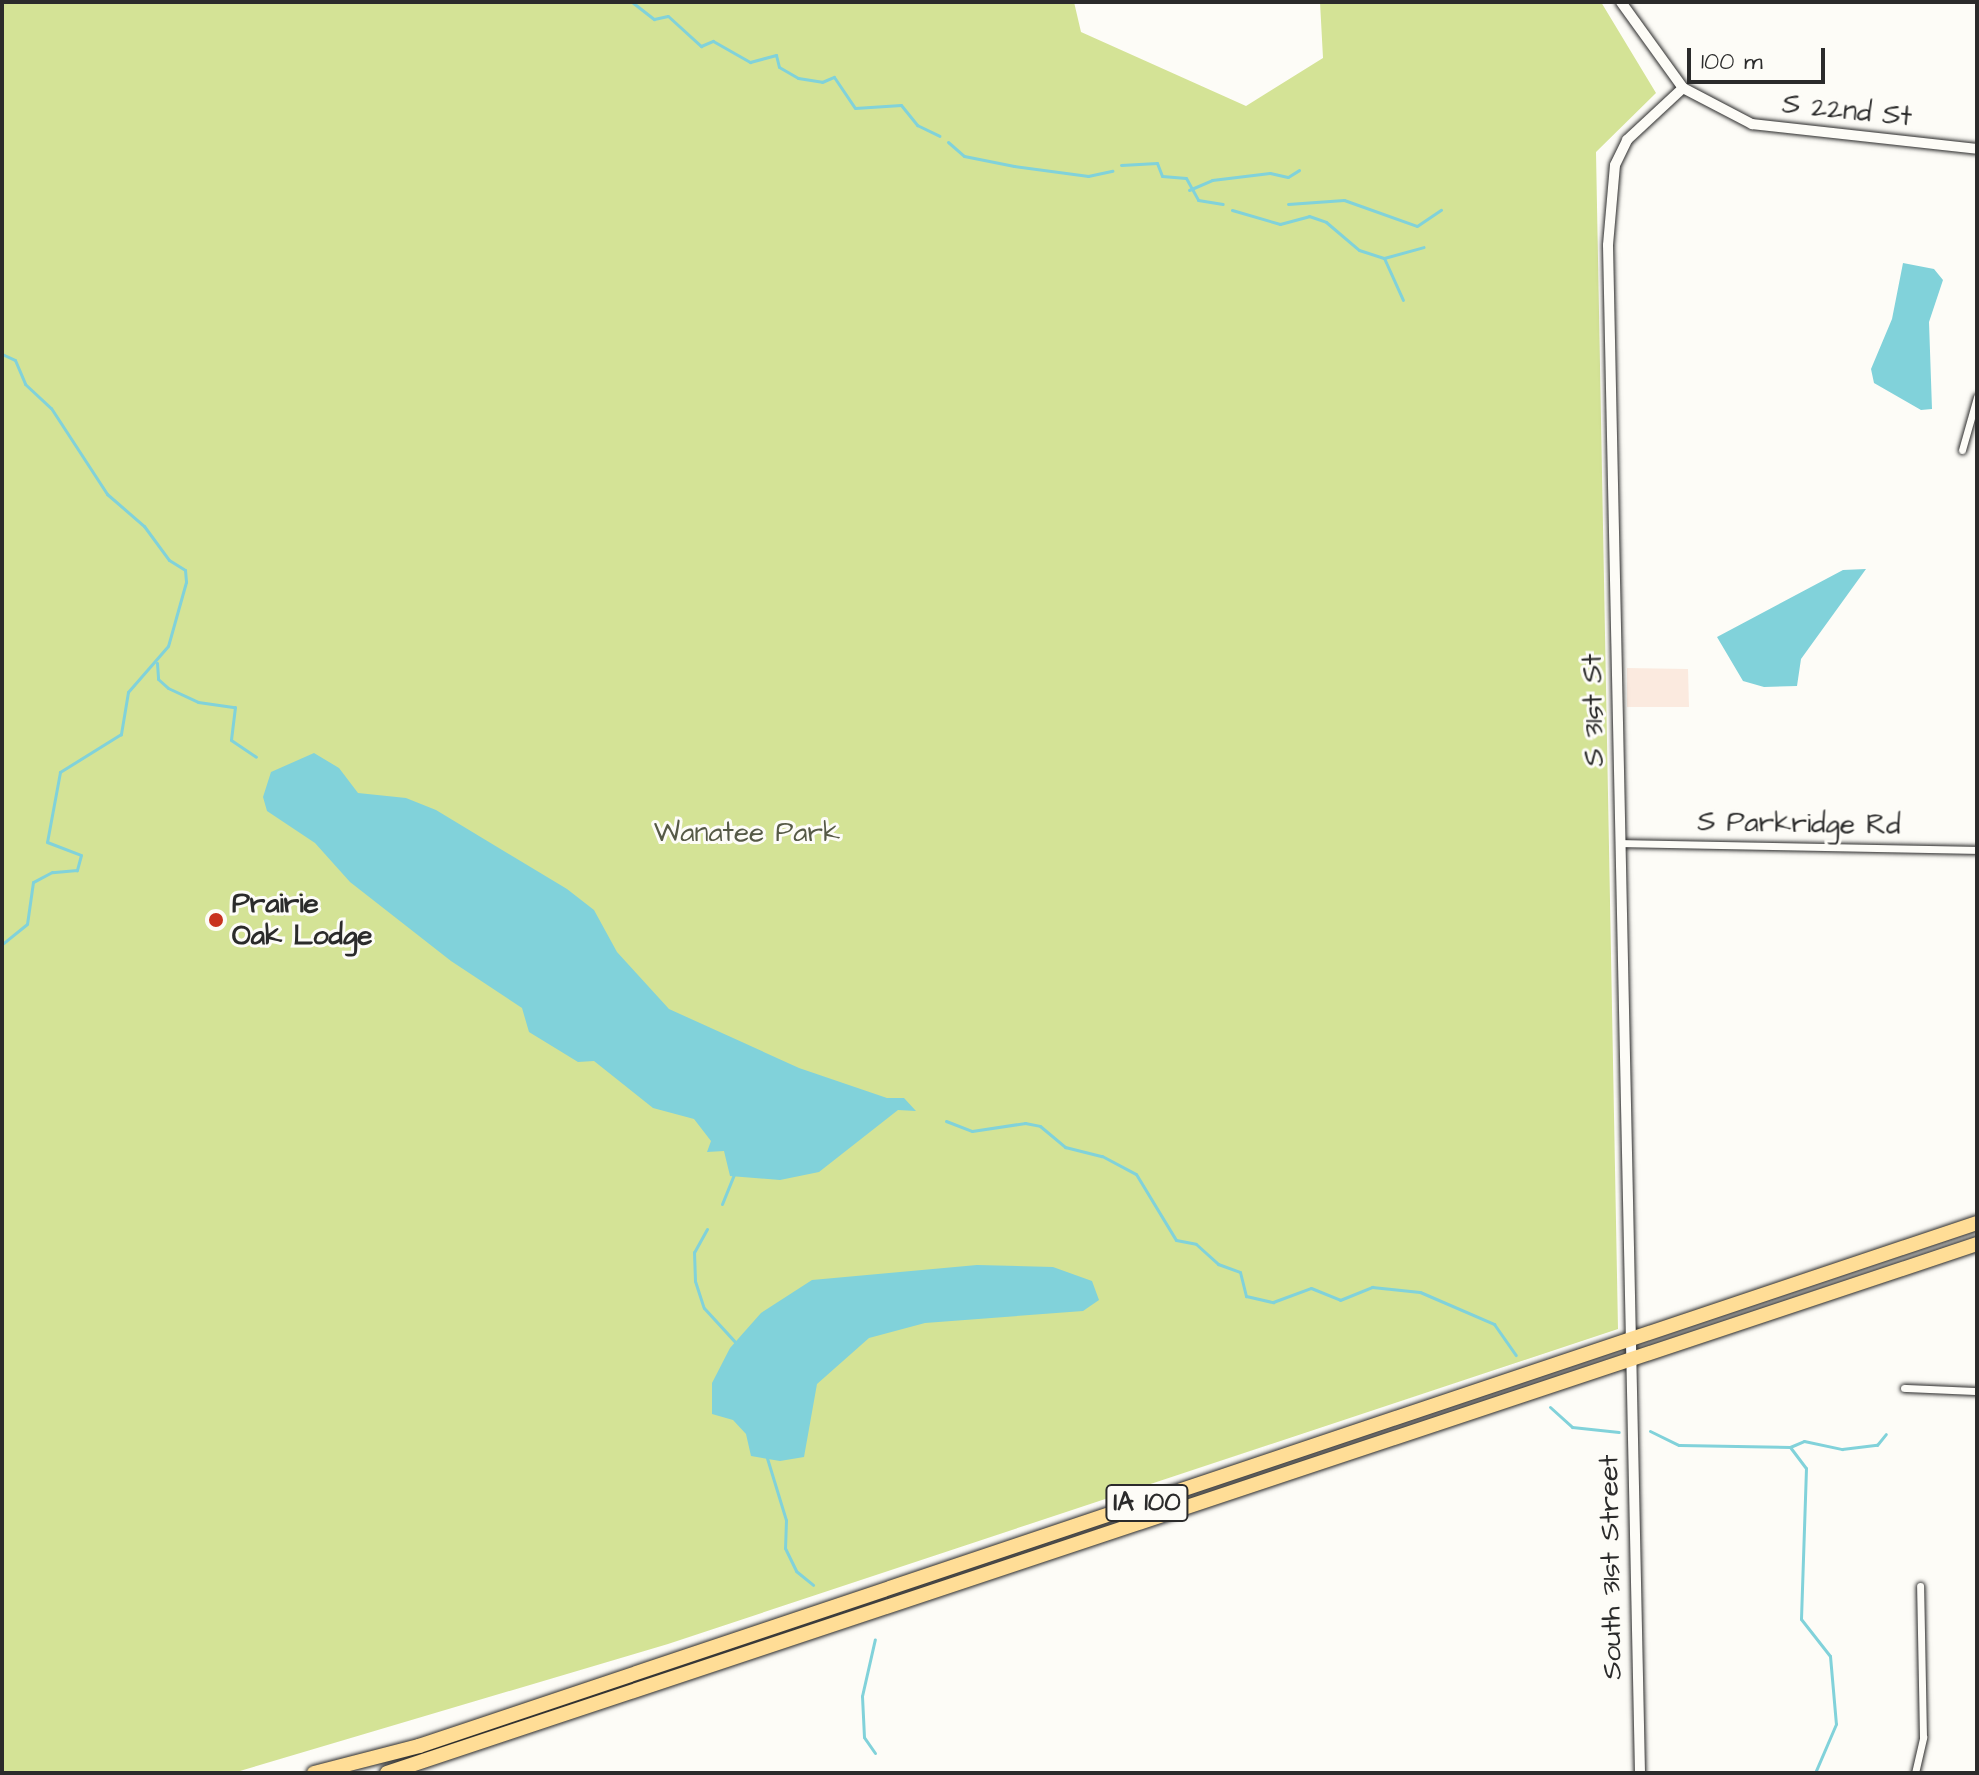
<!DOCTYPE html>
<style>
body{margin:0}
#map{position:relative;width:1979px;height:1775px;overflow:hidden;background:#fdfcf7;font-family:"Architects Daughter",sans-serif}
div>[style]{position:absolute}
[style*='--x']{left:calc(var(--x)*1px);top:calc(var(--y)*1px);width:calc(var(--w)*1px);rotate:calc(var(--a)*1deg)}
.built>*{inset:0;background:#fbeadf}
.green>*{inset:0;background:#d4e396}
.water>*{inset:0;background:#81d2da}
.stream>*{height:3px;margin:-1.5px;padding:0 1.5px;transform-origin:1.5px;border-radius:1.5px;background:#81d2da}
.roads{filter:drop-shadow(0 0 2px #2b2b2b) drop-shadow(0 0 2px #2b2b2b)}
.street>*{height:7px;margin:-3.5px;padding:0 3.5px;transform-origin:3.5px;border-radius:3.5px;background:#fdfcf7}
.secondary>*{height:10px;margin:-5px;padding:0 5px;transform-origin:5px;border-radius:5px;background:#fdfcf7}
.highway>*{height:14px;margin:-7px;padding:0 7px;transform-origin:7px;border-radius:7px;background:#ffdd96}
.dots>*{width:22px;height:22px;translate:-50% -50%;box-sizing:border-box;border:4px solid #fdfcf7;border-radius:50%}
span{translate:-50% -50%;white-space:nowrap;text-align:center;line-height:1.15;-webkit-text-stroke:6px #fdfcf7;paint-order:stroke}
.shield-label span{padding:2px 6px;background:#fdfcf7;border:2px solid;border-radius:6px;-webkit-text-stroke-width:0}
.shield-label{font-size:26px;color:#2b2b2b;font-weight:700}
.street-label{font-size:28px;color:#2b2b2b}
.park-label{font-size:28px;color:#555946}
.poi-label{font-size:28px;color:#2b2b2b;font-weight:700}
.left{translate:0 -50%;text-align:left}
.frame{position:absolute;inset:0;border:4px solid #2b2b2b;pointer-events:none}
.scale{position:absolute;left:1687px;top:48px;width:138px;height:36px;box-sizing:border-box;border:4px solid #2b2b2b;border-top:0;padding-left:10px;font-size:24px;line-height:28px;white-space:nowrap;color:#2b2b2b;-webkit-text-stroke:6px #fdfcf7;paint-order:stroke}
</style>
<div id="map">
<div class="built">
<i style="clip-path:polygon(1627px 668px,1688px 669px,1689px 707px,1627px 707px)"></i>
</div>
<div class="green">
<i style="clip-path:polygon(2px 2px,1074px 2px,1081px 32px,1246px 106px,1323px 58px,1320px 2px,1601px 2px,1656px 93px,1596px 152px,1618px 1329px,668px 1644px,233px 1773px,2px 1773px)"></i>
</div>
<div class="water">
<i style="clip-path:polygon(1903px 263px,1934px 269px,1943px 280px,1929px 322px,1932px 409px,1921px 410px,1874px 383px,1871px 369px,1892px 319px)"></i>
<i style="clip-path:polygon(1866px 569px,1801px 659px,1797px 686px,1764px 687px,1743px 681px,1717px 637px,1843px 570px)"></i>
<i style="clip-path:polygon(314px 753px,339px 768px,358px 793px,406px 798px,436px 810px,567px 889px,594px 910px,617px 952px,669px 1009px,799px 1068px,887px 1098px,904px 1098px,916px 1111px,898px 1110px,819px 1172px,780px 1180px,730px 1176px,724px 1151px,707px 1152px,711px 1141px,694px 1119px,653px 1108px,594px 1061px,578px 1062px,529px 1032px,522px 1008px,451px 961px,350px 882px,315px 843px,267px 811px,263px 797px,271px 772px)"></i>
<i style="clip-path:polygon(977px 1265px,1053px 1267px,1092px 1281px,1099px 1300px,1083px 1311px,925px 1323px,869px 1338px,817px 1384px,804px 1457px,780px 1461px,751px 1456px,746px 1434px,733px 1420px,712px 1414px,712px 1383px,730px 1348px,761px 1313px,812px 1280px)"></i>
</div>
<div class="stream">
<i style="--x:632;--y:2;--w:28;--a:38"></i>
<i style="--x:654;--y:19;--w:14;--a:-12"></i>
<i style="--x:668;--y:16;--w:45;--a:42.3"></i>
<i style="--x:701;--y:46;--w:13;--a:-23"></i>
<i style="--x:713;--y:41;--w:43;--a:29.6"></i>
<i style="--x:750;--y:62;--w:27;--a:-15"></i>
<i style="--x:776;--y:55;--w:12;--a:76"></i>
<i style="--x:779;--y:67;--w:22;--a:30"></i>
<i style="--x:798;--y:78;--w:24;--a:9"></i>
<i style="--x:822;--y:82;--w:13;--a:-23"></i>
<i style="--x:834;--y:77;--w:37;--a:56"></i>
<i style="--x:855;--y:108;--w:46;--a:-3.7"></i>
<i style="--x:901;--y:105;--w:26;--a:51"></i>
<i style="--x:917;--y:125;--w:25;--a:26"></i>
<i style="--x:948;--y:142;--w:21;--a:41"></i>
<i style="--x:964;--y:156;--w:51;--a:11.3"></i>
<i style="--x:1014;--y:166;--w:75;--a:7.7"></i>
<i style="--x:1088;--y:176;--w:25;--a:-12"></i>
<i style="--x:1121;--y:165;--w:36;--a:-3"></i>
<i style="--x:1157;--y:163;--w:14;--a:69"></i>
<i style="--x:1162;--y:176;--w:24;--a:5"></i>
<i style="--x:1186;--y:178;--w:25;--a:61"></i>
<i style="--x:1198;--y:200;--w:25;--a:9"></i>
<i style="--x:1189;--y:190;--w:25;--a:-23"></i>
<i style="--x:1212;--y:180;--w:58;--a:-6.9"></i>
<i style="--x:1270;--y:173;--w:18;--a:13"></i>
<i style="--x:1288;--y:177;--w:13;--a:-32"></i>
<i style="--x:1288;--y:204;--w:56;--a:-4.1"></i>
<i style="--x:1344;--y:200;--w:77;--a:19.6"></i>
<i style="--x:1417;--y:226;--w:29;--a:-34"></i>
<i style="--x:1232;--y:210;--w:50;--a:16.3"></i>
<i style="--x:1280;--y:224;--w:30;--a:-15"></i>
<i style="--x:1309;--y:216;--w:18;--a:19"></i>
<i style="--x:1326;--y:222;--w:43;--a:40.3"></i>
<i style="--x:1359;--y:250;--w:26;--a:18"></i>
<i style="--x:1384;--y:258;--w:46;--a:65.7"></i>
<i style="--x:1384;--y:258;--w:41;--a:-15.4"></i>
<i style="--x:2;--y:354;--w:14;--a:25"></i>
<i style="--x:15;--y:360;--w:26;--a:67"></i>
<i style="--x:25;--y:384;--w:35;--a:43"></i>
<i style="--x:51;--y:408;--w:103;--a:56.9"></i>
<i style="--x:107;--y:494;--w:49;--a:40.9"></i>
<i style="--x:144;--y:526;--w:42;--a:53.7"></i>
<i style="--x:169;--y:560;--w:19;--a:32"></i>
<i style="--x:185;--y:570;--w:12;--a:85"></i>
<i style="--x:186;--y:582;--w:66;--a:105.7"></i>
<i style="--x:168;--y:646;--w:61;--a:131"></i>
<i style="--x:128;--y:692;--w:43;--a:99.5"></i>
<i style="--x:121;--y:734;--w:72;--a:148.1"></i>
<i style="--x:60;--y:772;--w:71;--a:100.5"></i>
<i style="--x:47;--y:842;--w:36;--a:21"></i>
<i style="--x:81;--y:855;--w:16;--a:105"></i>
<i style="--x:77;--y:870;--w:25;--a:175"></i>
<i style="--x:52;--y:872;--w:21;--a:152"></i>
<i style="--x:33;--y:882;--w:42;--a:98.1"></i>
<i style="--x:27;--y:924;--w:32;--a:141"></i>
<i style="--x:157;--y:663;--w:16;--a:86"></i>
<i style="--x:158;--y:679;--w:13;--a:42"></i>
<i style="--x:168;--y:688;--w:33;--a:25"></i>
<i style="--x:198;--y:702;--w:37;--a:8"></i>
<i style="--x:235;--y:707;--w:33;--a:97"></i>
<i style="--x:231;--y:740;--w:30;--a:34"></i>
<i style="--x:946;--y:1121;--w:28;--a:21"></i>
<i style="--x:972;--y:1131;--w:54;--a:-8.6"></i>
<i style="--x:1025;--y:1123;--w:15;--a:11"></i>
<i style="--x:1040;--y:1126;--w:33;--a:40"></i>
<i style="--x:1065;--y:1147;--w:38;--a:14"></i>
<i style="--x:1102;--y:1156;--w:38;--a:28"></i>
<i style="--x:1136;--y:1174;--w:77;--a:58.8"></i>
<i style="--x:1176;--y:1240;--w:20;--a:11"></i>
<i style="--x:1196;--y:1244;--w:30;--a:42"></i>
<i style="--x:1218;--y:1264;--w:23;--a:20"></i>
<i style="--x:1240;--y:1272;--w:25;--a:76"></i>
<i style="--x:1246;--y:1296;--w:28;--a:13"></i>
<i style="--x:1273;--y:1302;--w:40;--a:-20.2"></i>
<i style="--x:1311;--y:1288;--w:31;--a:22"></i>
<i style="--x:1340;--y:1300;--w:35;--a:-22"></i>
<i style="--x:1372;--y:1287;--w:48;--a:5.9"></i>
<i style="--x:1420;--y:1292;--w:81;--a:23.4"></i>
<i style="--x:1494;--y:1324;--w:38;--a:55"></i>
<i style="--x:722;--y:1204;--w:32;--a:-68"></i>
<i style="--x:707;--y:1229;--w:26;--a:119"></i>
<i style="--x:694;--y:1252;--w:29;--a:88"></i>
<i style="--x:695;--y:1281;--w:28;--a:72"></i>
<i style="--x:704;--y:1308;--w:49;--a:47.5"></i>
<i style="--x:1550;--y:1407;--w:30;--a:42"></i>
<i style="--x:1572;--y:1427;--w:47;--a:6.1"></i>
<i style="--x:1650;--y:1431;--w:32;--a:26"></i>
<i style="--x:1679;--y:1445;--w:111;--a:1"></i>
<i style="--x:1790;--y:1447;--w:15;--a:-23"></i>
<i style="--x:1804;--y:1441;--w:39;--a:12"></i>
<i style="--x:1842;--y:1449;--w:35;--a:-7"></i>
<i style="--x:1877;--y:1445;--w:14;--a:-51"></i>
<i style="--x:1790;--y:1447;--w:26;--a:53"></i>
<i style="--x:1806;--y:1468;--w:151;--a:91.9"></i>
<i style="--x:1801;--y:1619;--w:47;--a:51.9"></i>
<i style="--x:1830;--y:1656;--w:68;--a:85"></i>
<i style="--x:1836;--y:1724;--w:53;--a:113.2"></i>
<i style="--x:767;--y:1458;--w:65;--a:73"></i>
<i style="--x:786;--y:1520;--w:28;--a:92"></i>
<i style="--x:785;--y:1548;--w:25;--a:64"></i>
<i style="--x:796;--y:1571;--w:22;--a:39"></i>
<i style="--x:875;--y:1753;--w:19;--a:-125"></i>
<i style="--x:864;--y:1737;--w:41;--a:-92.8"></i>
<i style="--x:862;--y:1696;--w:58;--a:-77.2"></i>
</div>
<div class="roads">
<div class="street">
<i style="--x:1962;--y:450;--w:55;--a:-74.2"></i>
<i style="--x:1620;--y:843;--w:357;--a:1.1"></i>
<i style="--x:1904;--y:1388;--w:73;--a:2.4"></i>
<i style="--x:1915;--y:1773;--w:37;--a:-77"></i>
<i style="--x:1923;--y:1737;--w:151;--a:-91.1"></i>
</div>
<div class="secondary">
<i style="--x:1621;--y:2;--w:106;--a:54.2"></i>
<i style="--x:1683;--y:88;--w:78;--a:27.6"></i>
<i style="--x:1752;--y:124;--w:226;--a:6.3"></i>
<i style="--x:1640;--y:1773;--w:1528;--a:-91.2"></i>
<i style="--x:1608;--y:245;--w:80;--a:-85"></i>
<i style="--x:1615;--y:165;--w:28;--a:-64"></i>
<i style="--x:1627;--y:140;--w:76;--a:-42.9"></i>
</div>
<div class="highway">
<i style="--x:314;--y:1773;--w:108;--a:-14.4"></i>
<i style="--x:419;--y:1746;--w:1643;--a:-18.56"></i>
<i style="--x:387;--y:1773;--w:1676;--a:-18.4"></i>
</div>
</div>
<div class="dots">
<i style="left:216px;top:920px;background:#c8321e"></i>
</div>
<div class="shield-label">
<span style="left:1147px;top:1503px">IA 100</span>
</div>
<div class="street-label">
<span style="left:1847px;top:111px;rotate:6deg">S 22nd St</span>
<span style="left:1594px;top:710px;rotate:-91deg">S 31st St</span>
<span style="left:1799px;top:824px;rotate:1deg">S Parkridge Rd</span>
<span style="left:1611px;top:1567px;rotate:-91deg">South 31st Street</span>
</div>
<div class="park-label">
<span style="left:747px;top:833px">Wanatee Park</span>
</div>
<div class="poi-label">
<span class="left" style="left:232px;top:920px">Prairie<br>Oak Lodge</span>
</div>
<div class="frame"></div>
<div class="scale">100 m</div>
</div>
